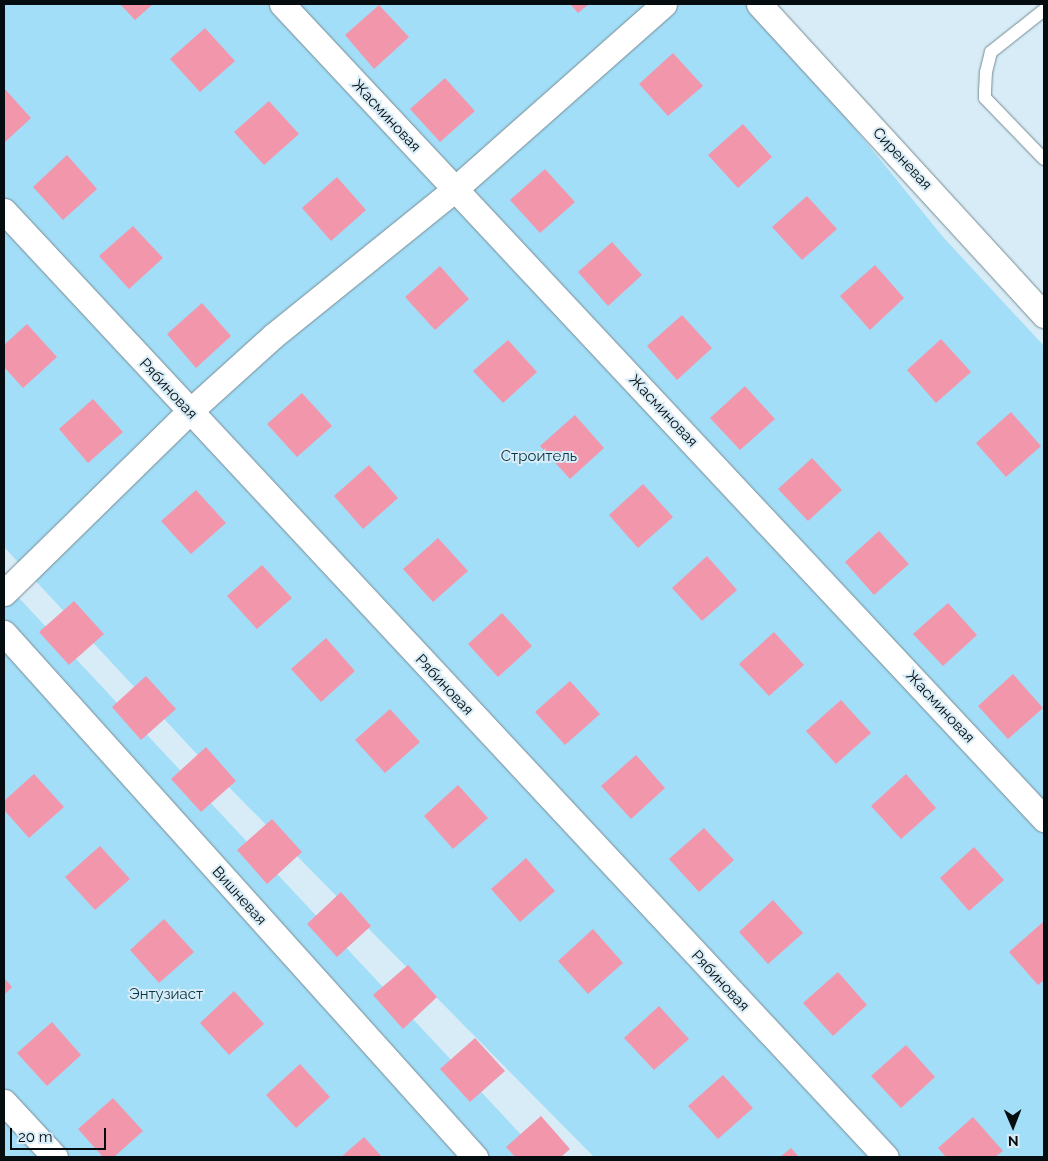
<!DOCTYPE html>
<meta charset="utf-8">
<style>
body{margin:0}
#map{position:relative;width:1048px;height:1161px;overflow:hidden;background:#d7ecf6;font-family:Raleway,sans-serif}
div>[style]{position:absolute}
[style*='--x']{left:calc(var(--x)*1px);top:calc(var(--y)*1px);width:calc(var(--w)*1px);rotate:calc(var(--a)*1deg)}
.green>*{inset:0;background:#a3def8}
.building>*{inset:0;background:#f296ac}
.roads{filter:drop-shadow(0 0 1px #788b93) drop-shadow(0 0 1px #788b93)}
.service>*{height:12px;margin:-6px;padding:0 6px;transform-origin:6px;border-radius:6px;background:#fff}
.minor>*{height:25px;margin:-12.5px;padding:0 12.5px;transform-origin:12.5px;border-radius:12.5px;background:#fff}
span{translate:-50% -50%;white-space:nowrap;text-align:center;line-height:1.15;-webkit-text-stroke:4px #d7ecf6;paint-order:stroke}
.street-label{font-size:15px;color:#060d10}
.park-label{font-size:15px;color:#043546}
.frame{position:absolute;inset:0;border:5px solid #060d10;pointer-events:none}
.north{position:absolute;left:988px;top:1101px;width:50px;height:50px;-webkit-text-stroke:4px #d7ecf6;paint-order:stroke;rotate:179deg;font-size:14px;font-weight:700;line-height:20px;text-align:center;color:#060d10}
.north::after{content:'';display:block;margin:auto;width:18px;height:22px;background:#060d10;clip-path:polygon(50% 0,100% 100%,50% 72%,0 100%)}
.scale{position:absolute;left:10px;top:1128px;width:96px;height:22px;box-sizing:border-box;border:2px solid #060d10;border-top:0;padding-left:6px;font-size:15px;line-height:18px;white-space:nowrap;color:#060d10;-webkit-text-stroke:4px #d7ecf6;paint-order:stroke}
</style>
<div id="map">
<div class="green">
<i style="clip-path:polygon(4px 4px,754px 4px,943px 237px,1044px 346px,1044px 1157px,594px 1157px,207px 765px,4px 547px)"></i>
<i style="clip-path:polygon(4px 582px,542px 1157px,4px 1157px)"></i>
</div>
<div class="building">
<i style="clip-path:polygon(120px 4px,153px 4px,135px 20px)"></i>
<i style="clip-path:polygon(570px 4px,589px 4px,578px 13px)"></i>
<i style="clip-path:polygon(379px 5px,409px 37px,374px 69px,345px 35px)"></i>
<i style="clip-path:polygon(205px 28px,235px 61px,200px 92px,170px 59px)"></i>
<i style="clip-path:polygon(673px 53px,703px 86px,668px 116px,639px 84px)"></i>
<i style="clip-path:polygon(445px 78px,475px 111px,440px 142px,410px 109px)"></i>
<i style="clip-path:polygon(4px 88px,31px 118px,4px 143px)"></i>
<i style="clip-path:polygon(269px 101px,299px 134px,264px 165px,234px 132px)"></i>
<i style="clip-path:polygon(743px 124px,772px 157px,738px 188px,708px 155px)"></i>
<i style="clip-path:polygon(67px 155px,97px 189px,63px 220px,33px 187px)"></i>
<i style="clip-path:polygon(545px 169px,575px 202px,540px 233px,510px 200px)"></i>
<i style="clip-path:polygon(337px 177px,366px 210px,331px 241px,302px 208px)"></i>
<i style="clip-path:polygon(807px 196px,837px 229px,802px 260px,772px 227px)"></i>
<i style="clip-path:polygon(133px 226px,163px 258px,129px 289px,99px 256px)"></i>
<i style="clip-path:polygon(612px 242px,642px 275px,608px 306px,578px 272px)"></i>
<i style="clip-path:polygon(875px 265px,904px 298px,870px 330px,840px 296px)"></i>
<i style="clip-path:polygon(440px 266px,469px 299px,435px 330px,405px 297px)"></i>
<i style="clip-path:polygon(202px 303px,231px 336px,196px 368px,167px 334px)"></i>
<i style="clip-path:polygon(682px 315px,712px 348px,677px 380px,647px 346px)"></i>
<i style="clip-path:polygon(27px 324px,57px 357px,23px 388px,4px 367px,4px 345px)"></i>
<i style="clip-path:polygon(941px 339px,971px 372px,936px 403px,907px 370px)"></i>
<i style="clip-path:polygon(508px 340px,537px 372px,503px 403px,473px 371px)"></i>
<i style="clip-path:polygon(745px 386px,775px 419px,740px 450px,710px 418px)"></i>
<i style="clip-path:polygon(302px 393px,332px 426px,297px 457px,267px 424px)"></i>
<i style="clip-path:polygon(93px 399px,123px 432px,88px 463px,59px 429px)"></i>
<i style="clip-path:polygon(1011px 412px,1041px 446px,1006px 477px,976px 443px)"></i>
<i style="clip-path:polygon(575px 415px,604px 448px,570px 479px,540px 446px)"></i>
<i style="clip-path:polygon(812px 458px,842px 490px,808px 521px,778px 489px)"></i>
<i style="clip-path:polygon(369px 465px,398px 498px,363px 529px,334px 496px)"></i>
<i style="clip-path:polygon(643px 484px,673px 517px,638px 548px,609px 515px)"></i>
<i style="clip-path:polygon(196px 490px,226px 523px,191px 554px,161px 521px)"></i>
<i style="clip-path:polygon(879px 531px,909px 564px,874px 595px,845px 562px)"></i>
<i style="clip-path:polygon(438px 538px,468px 571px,433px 602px,403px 569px)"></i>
<i style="clip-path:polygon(707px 556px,737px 590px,702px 621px,672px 588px)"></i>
<i style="clip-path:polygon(262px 565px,292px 598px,257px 629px,227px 596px)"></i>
<i style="clip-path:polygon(74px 601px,104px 634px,69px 665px,39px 632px)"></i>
<i style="clip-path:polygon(948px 603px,977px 635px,943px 666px,913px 634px)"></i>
<i style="clip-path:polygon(502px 613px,532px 646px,498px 677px,468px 644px)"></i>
<i style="clip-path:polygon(774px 632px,804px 665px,769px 696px,739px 664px)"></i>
<i style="clip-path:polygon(326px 638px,355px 671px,321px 702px,291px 669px)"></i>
<i style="clip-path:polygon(1013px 674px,1043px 708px,1008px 739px,978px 706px)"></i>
<i style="clip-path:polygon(146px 676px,176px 709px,141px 740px,112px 707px)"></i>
<i style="clip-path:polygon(570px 681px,600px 714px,565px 745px,535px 712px)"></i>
<i style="clip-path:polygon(841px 700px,871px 733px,836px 764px,806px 731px)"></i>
<i style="clip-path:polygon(390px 709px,420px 742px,385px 773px,355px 740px)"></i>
<i style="clip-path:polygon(206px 747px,236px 781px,201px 812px,171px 779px)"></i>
<i style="clip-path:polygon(636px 755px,665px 788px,631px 819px,601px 786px)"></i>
<i style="clip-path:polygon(34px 774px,64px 807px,29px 838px,4px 810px,4px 801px)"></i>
<i style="clip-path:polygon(906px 774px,936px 808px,901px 839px,871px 806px)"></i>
<i style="clip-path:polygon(458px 785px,488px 818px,453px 849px,424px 816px)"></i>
<i style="clip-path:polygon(272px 819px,302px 852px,267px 884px,237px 850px)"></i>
<i style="clip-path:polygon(704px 828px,734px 860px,699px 892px,669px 859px)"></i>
<i style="clip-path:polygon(100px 846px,130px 879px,95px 910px,65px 877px)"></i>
<i style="clip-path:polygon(974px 847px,1004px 880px,969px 911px,940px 878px)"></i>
<i style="clip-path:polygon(526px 858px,555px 891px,520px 922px,491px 889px)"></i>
<i style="clip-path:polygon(341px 892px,371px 926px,337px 957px,307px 924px)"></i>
<i style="clip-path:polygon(773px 900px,803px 933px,768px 964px,739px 932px)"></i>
<i style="clip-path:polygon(164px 919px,194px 952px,159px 983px,130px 950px)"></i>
<i style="clip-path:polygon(1043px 922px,1044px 980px,1038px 985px,1009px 952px)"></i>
<i style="clip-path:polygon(593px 929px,623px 963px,588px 994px,558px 961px)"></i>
<i style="clip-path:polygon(408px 965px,437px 997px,403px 1029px,373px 995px)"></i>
<i style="clip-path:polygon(838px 972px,867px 1005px,833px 1036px,803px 1003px)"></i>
<i style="clip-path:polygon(4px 978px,12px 987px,4px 995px)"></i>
<i style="clip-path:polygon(234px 991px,264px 1024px,229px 1055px,200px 1023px)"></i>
<i style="clip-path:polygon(659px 1006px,689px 1039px,654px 1070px,624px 1038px)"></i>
<i style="clip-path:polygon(52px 1022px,81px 1055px,47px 1086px,17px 1053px)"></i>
<i style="clip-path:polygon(475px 1038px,505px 1071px,470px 1102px,440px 1069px)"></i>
<i style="clip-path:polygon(906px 1045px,935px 1077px,901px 1108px,871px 1076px)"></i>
<i style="clip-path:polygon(300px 1064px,330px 1097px,296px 1128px,266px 1095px)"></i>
<i style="clip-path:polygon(723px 1075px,753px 1108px,718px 1139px,688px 1106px)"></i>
<i style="clip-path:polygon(113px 1098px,143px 1131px,114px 1157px,103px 1157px,78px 1129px)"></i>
<i style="clip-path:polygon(541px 1116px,570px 1149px,561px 1157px,515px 1157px,506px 1147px)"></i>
<i style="clip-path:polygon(973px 1117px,1003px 1151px,995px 1157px,946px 1157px,938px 1148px)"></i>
<i style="clip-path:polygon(364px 1137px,382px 1157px,341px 1157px)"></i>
<i style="clip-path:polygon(791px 1148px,799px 1157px,780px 1157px)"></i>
</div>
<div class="roads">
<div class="service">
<i style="--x:1044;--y:10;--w:68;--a:141.6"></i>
<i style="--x:991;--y:52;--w:21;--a:104"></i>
<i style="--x:986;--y:72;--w:19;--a:93"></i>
<i style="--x:985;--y:91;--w:7;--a:90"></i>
<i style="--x:985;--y:98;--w:85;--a:46"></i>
</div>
<div class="minor">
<i style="--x:282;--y:4;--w:1116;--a:46.92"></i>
<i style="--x:759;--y:4;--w:422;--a:47.5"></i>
<i style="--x:4;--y:211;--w:1293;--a:47.01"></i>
<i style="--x:4;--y:593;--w:259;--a:-44.4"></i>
<i style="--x:189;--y:412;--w:113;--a:-42.1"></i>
<i style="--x:273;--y:336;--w:234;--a:-38.9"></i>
<i style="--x:455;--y:189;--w:279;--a:-41.5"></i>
<i style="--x:4;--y:633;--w:705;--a:48.05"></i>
<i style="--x:4;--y:1102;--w:75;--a:47.2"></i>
</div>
</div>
<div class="street-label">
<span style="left:386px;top:116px;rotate:47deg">Жасминовая</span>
<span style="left:902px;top:159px;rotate:47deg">Сиреневая</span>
<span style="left:168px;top:389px;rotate:47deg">Рябиновая</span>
<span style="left:663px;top:411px;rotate:47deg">Жасминовая</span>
<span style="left:444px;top:685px;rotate:47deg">Рябиновая</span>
<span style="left:940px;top:707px;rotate:47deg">Жасминовая</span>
<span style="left:239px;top:896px;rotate:48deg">Вишневая</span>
<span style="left:720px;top:981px;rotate:47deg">Рябиновая</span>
</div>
<div class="park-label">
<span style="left:539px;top:457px">Строитель</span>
<span style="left:166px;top:995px">Энтузиаст</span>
</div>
<div class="frame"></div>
<div class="north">N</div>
<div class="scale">20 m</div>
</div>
